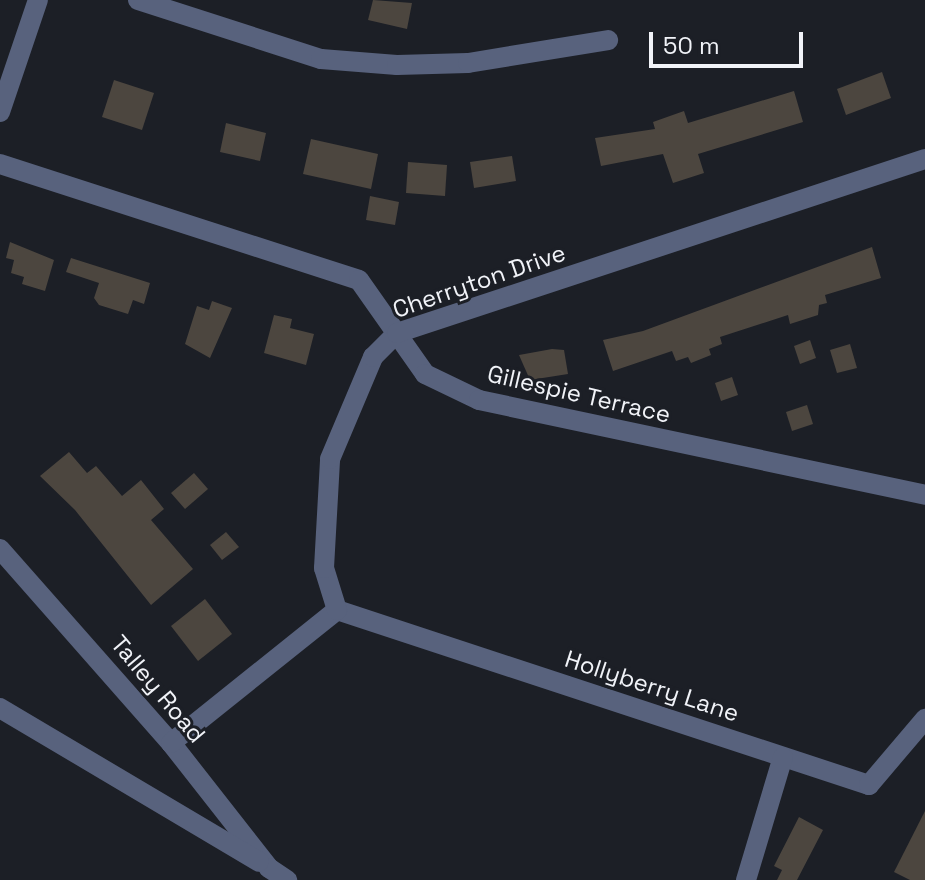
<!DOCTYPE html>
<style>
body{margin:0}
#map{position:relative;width:925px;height:880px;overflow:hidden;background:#1c1f26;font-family:"Space Grotesk",sans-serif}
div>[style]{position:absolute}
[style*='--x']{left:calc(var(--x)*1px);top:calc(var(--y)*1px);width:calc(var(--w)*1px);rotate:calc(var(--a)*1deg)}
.building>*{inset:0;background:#4c463f}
.minor>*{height:20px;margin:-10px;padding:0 10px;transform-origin:10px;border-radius:10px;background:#58627d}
span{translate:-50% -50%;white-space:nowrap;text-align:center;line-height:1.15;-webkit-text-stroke:6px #1c1f26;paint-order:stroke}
.street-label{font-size:24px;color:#f1f3f8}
.scale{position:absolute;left:649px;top:32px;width:154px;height:36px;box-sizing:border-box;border:4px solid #f1f3f8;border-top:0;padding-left:10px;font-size:24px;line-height:28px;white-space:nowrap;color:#f1f3f8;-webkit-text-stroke:6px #1c1f26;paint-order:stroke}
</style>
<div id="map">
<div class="building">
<i style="clip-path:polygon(373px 0,412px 3px,407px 29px,368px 20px)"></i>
<i style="clip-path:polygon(882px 72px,891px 98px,846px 115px,837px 89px)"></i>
<i style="clip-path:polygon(114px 80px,154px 93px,142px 130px,102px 117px)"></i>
<i style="clip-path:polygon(794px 91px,803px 122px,698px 154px,704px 173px,673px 183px,663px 154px,601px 166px,595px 138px,655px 129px,653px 122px,684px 111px,688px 123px)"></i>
<i style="clip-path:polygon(226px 123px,266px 133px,260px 161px,220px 152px)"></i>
<i style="clip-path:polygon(311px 139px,378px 154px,371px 189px,303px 174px)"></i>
<i style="clip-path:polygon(512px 156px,516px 181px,474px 188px,470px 162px)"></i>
<i style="clip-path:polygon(408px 162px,447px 165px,445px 196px,406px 193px)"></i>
<i style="clip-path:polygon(370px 196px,399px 202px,395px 225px,366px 220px)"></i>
<i style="clip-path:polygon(10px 242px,54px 260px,45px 291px,22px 284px,24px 277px,11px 273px,14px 260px,6px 258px)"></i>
<i style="clip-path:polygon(872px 247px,881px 278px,825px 295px,827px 303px,819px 305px,818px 315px,790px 324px,788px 315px,720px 337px,722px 344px,709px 349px,711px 355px,691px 363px,688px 357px,676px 361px,672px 351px,613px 371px,603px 340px,643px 331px)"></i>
<i style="clip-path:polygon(71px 258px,150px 283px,144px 304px,133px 300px,128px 314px,99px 305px,94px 298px,99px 283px,66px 272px)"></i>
<i style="clip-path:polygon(212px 301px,232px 308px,210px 358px,185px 344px,197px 306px,209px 310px)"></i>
<i style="clip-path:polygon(274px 315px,292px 319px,290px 328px,314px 334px,306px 365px,264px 353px)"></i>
<i style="clip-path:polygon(810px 340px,816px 358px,800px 364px,794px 346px)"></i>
<i style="clip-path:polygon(850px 344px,857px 368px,837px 373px,830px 350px)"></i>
<i style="clip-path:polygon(552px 349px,564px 350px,568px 374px,530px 380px,519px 355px)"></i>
<i style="clip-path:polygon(732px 377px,738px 395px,721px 401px,715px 383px)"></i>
<i style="clip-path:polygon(807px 405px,813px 424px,792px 431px,786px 412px)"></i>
<i style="clip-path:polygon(69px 452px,87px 473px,96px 466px,122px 496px,141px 480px,164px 509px,151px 520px,193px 569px,151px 605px,75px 510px,40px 476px)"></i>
<i style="clip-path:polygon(194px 473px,208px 489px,185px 509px,171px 493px)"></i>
<i style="clip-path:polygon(226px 532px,239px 547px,222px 560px,210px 545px)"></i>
<i style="clip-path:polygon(205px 599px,232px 634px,198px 661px,171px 626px)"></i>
<i style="clip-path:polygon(925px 811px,925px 880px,910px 880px,894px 872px)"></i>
<i style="clip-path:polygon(799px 817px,823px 830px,797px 880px,777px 880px,782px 870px,774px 866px)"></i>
</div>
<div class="minor">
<i style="--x:138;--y:0;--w:192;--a:17.9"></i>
<i style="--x:321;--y:59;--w:76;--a:4.5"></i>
<i style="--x:397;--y:65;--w:71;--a:-1.6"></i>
<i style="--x:468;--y:63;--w:142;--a:-9.3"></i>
<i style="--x:0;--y:112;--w:118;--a:-71.3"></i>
<i style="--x:0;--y:164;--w:377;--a:17.9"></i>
<i style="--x:359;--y:280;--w:115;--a:54.9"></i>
<i style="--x:425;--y:374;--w:60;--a:25.7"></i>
<i style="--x:479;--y:400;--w:456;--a:12"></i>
<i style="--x:0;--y:549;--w:259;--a:48.6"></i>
<i style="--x:171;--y:743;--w:159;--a:51.9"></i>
<i style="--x:269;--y:868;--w:22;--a:34"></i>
<i style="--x:337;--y:610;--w:560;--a:18.21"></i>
<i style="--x:869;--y:785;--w:87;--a:-49.7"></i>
<i style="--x:0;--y:708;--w:301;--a:30.7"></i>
<i style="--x:171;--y:743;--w:213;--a:-38.7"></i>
<i style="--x:337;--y:610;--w:44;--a:-107.2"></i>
<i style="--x:324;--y:568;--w:109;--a:-86.8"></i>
<i style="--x:330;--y:459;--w:111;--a:-67.1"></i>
<i style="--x:373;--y:357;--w:34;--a:-45"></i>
<i style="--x:397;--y:333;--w:556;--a:-18.24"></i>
<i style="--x:746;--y:880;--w:128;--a:-73.3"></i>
</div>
<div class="street-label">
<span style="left:479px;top:281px;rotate:-19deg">Cherryton Drive</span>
<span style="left:579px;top:394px;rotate:13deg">Gillespie Terrace</span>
<span style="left:652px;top:686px;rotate:18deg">Hollyberry Lane</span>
<span style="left:158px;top:689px;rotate:50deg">Talley Road</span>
</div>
<div class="scale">50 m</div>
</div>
